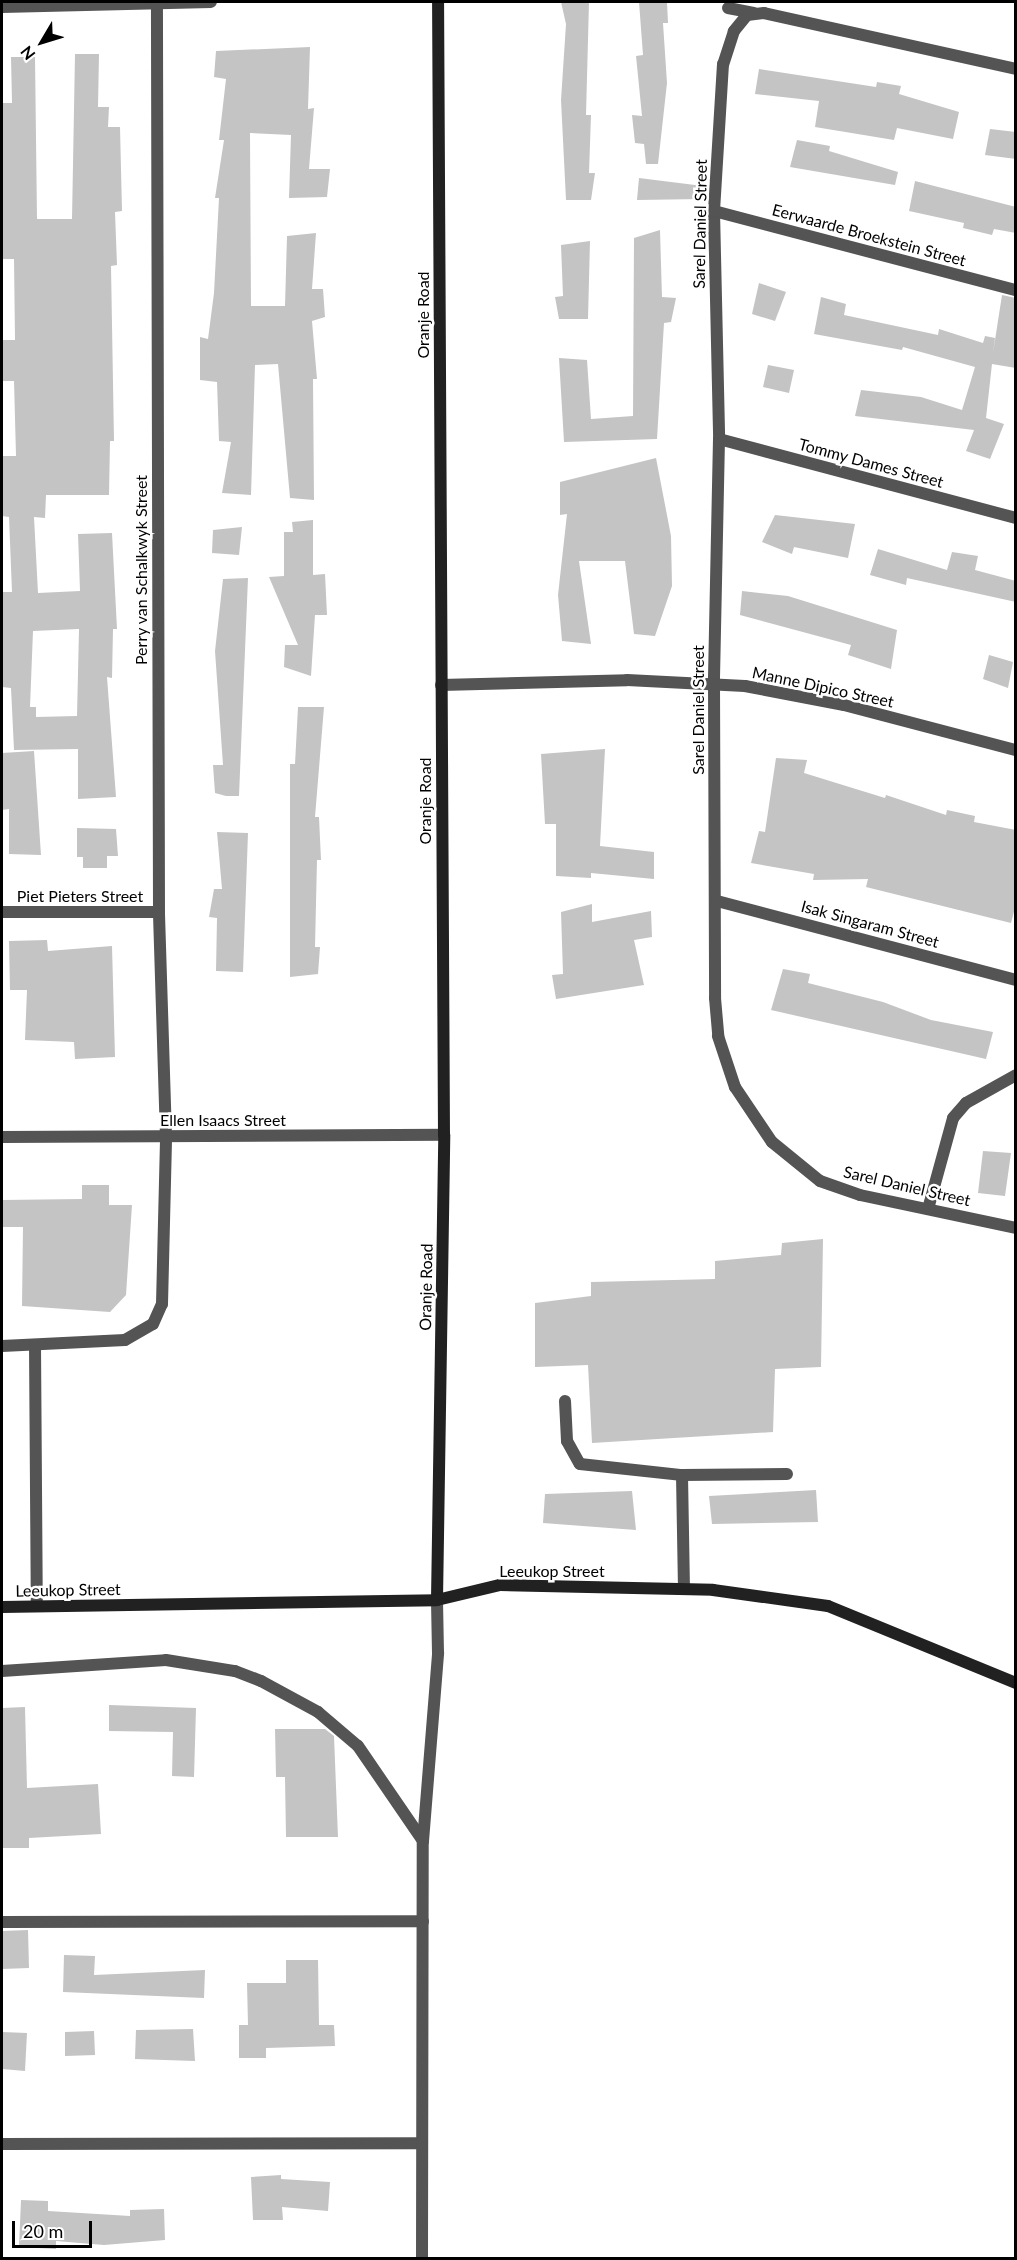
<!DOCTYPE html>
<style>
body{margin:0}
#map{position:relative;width:1017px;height:2260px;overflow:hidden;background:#fff;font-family:Lato,sans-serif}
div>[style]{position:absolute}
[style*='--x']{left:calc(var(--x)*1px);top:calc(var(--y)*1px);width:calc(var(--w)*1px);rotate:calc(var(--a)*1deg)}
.building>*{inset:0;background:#c4c4c4}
.lane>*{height:12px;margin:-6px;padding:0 6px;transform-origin:6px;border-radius:6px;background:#545454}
.street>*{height:12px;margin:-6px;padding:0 6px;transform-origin:6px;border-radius:6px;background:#545454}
.secondary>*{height:12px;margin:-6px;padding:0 6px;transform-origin:6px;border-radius:6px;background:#212121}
span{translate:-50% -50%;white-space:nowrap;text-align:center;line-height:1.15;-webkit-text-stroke:5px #fff;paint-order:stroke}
.street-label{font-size:16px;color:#000}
.frame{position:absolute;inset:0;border:3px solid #000;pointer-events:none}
.north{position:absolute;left:12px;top:12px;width:60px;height:60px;-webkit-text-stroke:4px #fff;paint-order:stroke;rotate:232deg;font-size:16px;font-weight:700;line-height:24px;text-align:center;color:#000}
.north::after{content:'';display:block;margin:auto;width:21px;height:27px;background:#000;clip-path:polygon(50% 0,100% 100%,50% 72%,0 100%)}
.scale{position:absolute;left:12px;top:2221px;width:80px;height:27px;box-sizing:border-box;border:3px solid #000;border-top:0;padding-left:8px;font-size:18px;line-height:21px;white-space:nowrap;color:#000;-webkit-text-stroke:4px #fff;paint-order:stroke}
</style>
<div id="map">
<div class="building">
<i style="clip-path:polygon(561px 2px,589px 2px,586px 115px,591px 115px,589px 173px,595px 173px,591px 200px,566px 200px,561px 100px,566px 24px)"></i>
<i style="clip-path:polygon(639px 2px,667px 2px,668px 23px,663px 23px,667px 83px,658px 164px,646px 164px,644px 144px,635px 143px,632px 115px,642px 116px,636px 56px,643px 55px)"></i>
<i style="clip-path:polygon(310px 47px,308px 109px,314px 108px,309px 169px,330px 169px,327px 197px,289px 198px,291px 135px,250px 133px,251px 306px,285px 306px,287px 236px,316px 233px,312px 289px,323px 289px,325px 317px,312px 321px,317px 379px,313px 379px,314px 500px,290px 498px,278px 364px,255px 365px,251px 495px,222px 493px,231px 442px,219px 441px,217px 382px,200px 380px,200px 337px,208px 339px,214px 293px,219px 198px,215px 198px,224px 140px,219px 140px,226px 79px,214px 77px,216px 51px)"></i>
<i style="clip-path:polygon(evenodd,75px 54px,99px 54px,98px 107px,109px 107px,108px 127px,120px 127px,122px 211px,115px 212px,117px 265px,111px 266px,114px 441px,110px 441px,109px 495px,46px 495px,45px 518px,34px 517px,38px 593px,80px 591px,78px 534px,112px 533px,117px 629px,113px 629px,112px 678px,107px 677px,116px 797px,78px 799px,78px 749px,14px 750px,11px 688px,2px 687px,2px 592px,12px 592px,9px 517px,2px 516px,2px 456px,16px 456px,14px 381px,2px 381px,2px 340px,15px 340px,14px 259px,2px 259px,2px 103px,12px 103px,11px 57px,35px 57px,37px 219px,72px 219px,75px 54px,79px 629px,77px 716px,36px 717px,36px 707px,30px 707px,33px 631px,79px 629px)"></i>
<i style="clip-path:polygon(759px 69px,876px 87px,877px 82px,901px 86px,899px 94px,959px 112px,953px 139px,897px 128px,894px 140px,815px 127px,819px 101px,755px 94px)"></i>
<i style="clip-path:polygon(990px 129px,1016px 132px,1016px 159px,985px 155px)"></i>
<i style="clip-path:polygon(797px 140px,830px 146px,829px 151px,898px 172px,895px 185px,790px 167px)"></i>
<i style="clip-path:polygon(639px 178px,703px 186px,702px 199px,637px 200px)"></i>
<i style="clip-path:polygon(915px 181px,1016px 207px,1016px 233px,994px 229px,992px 235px,963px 228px,964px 223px,909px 211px)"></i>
<i style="clip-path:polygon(660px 230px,662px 297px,676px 298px,671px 322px,664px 323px,657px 439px,564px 442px,559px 358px,587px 360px,591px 419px,633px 416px,634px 238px)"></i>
<i style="clip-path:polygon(590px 241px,588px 319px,559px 319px,555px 297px,563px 296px,561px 245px)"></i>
<i style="clip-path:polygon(759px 283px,786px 292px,775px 321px,752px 314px)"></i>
<i style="clip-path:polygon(1002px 295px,1016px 298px,1016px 368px,992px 364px,986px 418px,1004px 424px,990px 459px,966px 451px,974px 430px,855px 416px,861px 390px,921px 397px,962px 410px,975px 367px,903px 347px,902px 350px,814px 334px,821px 297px,846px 304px,844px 315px,938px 335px,939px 329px,983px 343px,985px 336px,995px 338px,993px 353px)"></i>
<i style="clip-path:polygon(768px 365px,794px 370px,789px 393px,763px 387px)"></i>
<i style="clip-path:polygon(656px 458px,671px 536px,672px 586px,655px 636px,634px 634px,625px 561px,579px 561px,591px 644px,562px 641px,558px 595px,567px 514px,560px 515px,560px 482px)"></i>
<i style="clip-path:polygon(775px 515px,855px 524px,848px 558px,794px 547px,792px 554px,762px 542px)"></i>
<i style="clip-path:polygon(313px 520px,313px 575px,325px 574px,327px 615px,315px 615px,311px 676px,284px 667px,285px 645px,298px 645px,269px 577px,284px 576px,284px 532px,293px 532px,292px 522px)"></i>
<i style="clip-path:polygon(242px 527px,239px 555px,212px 553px,213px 530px)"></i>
<i style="clip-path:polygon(878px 549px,947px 570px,952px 552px,978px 556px,975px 570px,1016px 581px,1016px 602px,907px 578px,906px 585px,870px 575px)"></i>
<i style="clip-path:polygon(248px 578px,239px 796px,226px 796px,215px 793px,213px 765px,223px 765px,215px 651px,223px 579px)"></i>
<i style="clip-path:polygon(742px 591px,788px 596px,897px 630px,891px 669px,848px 655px,851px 645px,740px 615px)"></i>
<i style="clip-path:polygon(989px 655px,1013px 662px,1008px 688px,983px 679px)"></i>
<i style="clip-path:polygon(298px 707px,324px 707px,315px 817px,319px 817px,321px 860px,317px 860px,315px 947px,320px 947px,318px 974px,290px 977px,290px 764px,295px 764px)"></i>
<i style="clip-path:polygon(605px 749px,600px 846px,654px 852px,654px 879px,591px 873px,591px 878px,556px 876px,556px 824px,545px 824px,541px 754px)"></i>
<i style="clip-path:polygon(34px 751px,41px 855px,9px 854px,9px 809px,2px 810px,2px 753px)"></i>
<i style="clip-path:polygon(776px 758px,807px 760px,804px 773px,885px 798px,886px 795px,946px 815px,947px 810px,975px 816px,974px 822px,1016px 830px,1016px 904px,1011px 923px,866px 887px,868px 879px,813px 880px,814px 874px,751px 863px,759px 831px,765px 832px)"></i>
<i style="clip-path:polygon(77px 828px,116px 829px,118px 856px,107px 856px,107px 868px,83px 868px,83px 857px,77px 857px)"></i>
<i style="clip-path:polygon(217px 832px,248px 833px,243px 972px,216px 971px,217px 918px,209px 917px,214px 889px,222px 889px)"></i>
<i style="clip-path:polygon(592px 904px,592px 922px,651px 911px,652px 937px,634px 940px,644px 985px,556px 999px,552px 975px,563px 974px,561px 912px)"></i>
<i style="clip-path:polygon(47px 940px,48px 951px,112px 946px,115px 1057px,75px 1059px,74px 1042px,25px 1040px,27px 990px,10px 990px,9px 941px)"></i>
<i style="clip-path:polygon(783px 969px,810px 974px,808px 983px,883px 1002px,931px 1020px,993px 1032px,986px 1059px,771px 1010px)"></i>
<i style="clip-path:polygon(983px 1151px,1011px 1153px,1005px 1196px,978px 1193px)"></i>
<i style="clip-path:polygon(82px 1185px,109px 1185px,109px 1205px,132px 1205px,126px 1295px,110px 1312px,22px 1306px,23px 1227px,2px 1227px,2px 1200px,82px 1199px)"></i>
<i style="clip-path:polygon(823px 1239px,821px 1367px,775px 1369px,773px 1432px,592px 1443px,588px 1365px,535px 1367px,535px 1303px,591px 1296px,591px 1282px,715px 1279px,715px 1261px,781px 1255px,782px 1243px)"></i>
<i style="clip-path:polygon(816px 1490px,818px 1522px,712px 1524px,709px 1496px)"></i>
<i style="clip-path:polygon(632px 1491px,636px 1530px,543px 1523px,545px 1494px)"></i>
<i style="clip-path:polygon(109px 1705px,196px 1708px,194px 1777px,172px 1776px,173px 1732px,109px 1731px)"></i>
<i style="clip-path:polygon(25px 1707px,27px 1788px,98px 1784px,101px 1834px,29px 1838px,29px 1848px,2px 1848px,2px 1708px)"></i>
<i style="clip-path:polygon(275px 1729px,325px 1729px,334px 1736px,338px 1837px,286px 1837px,285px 1777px,276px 1777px)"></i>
<i style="clip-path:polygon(28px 1930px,29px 1968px,2px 1969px,2px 1931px)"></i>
<i style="clip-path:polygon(64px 1955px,95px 1956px,94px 1975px,205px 1970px,204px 1998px,63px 1992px)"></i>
<i style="clip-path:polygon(286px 1960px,318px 1960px,319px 2025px,334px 2025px,335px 2046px,266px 2048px,266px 2058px,239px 2058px,239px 2025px,248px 2025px,247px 1983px,286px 1983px)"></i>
<i style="clip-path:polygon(193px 2029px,195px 2061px,135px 2059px,136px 2030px)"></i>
<i style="clip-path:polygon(94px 2031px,95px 2055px,65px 2056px,65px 2032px)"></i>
<i style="clip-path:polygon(2px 2032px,27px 2033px,25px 2071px,2px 2069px)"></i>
<i style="clip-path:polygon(281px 2175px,281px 2179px,330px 2182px,328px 2211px,282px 2207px,283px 2220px,253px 2220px,251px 2177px)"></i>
<i style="clip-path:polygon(21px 2200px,48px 2201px,48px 2211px,130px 2216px,130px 2210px,164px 2209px,165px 2240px,104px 2245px,56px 2241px,56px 2249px,19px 2247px)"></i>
</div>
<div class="lane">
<i style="--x:565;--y:1401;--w:40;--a:87.1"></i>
<i style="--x:567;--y:1441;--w:26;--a:61"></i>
<i style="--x:580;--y:1464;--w:103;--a:6.2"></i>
<i style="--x:682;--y:1475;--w:114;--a:89"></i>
<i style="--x:682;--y:1475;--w:105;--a:-0.5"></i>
</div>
<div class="street">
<i style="--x:2;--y:7;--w:209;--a:-1.4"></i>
<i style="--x:728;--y:8;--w:26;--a:11"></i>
<i style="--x:1016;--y:69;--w:258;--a:-167.5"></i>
<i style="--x:764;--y:13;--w:17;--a:173"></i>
<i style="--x:747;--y:15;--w:21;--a:129"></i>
<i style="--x:734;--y:31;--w:35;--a:108"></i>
<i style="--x:723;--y:64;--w:147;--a:93.5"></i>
<i style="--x:714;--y:211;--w:228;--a:88.7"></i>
<i style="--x:719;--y:439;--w:244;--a:91.2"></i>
<i style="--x:714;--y:683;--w:315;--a:89.8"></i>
<i style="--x:715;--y:998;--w:38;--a:85"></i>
<i style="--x:718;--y:1036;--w:54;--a:71.6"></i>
<i style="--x:735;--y:1087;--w:66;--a:56.1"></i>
<i style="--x:772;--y:1142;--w:62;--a:39.1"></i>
<i style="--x:820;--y:1181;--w:42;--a:19.3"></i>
<i style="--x:860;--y:1195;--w:159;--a:11.9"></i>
<i style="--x:714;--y:211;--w:312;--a:14.7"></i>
<i style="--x:719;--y:439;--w:307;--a:14.9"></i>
<i style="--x:441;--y:685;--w:186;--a:-1.5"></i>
<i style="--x:627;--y:680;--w:118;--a:2.9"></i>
<i style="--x:745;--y:686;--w:101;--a:10.9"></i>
<i style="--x:844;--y:705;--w:178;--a:14.7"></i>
<i style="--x:717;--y:901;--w:309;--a:14.8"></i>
<i style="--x:2;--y:912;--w:157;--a:0"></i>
<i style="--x:2;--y:1137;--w:442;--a:-0.3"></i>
<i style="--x:928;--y:1209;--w:94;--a:-74.6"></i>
<i style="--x:953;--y:1118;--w:20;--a:-49"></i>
<i style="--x:966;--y:1103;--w:57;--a:-29.2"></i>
<i style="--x:35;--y:1345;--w:261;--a:89.6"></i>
<i style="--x:2;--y:1346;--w:123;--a:-2.8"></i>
<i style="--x:125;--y:1340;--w:32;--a:-30"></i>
<i style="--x:153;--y:1324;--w:22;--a:-66"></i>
<i style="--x:162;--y:1304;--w:167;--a:-88.6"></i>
<i style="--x:166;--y:1137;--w:225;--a:-91.8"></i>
<i style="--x:159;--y:912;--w:910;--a:-90.13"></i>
<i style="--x:2;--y:1671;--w:164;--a:-3.8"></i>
<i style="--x:166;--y:1660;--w:70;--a:9.1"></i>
<i style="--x:235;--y:1671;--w:28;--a:21"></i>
<i style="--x:261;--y:1681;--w:65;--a:28.5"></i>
<i style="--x:318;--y:1712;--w:52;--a:40.4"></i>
<i style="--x:358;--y:1746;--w:115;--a:55.6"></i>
<i style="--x:2;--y:1922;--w:421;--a:-0.1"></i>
<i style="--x:2;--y:2144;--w:418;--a:-0.1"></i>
<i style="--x:422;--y:2258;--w:417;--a:-89.9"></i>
<i style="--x:423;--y:1841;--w:189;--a:-85.4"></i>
<i style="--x:438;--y:1653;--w:53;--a:-91.1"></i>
</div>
<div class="secondary">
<i style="--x:437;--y:1600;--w:465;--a:-89.1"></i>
<i style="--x:444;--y:1135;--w:1133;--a:-90.3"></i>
<i style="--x:2;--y:1607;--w:435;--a:-0.9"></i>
<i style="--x:437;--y:1600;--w:65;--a:-13.4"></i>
<i style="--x:500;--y:1585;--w:213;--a:1.3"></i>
<i style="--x:713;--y:1590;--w:116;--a:7.9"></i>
<i style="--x:828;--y:1606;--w:203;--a:22.3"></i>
</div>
<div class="street-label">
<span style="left:700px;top:224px;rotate:-89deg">Sarel Daniel Street</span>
<span style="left:869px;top:235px;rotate:15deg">Eerwaarde Broekstein Street</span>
<span style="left:423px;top:315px;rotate:-90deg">Oranje Road</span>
<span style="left:871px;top:463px;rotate:15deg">Tommy Dames Street</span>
<span style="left:141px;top:570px;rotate:-90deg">Perry van Schalkwyk Street</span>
<span style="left:823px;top:687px;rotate:12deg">Manne Dipico Street</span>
<span style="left:698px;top:710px;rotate:-90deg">Sarel Daniel Street</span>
<span style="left:425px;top:801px;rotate:-90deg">Oranje Road</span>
<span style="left:80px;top:896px">Piet Pieters Street</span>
<span style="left:870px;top:924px;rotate:15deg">Isak Singaram Street</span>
<span style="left:223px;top:1120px">Ellen Isaacs Street</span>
<span style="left:907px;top:1186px;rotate:13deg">Sarel Daniel Street</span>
<span style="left:426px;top:1287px;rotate:-89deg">Oranje Road</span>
<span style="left:552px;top:1571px">Leeukop Street</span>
<span style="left:68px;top:1590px;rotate:-1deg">Leeukop Street</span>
</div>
<div class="frame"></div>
<div class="north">N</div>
<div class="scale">20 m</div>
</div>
